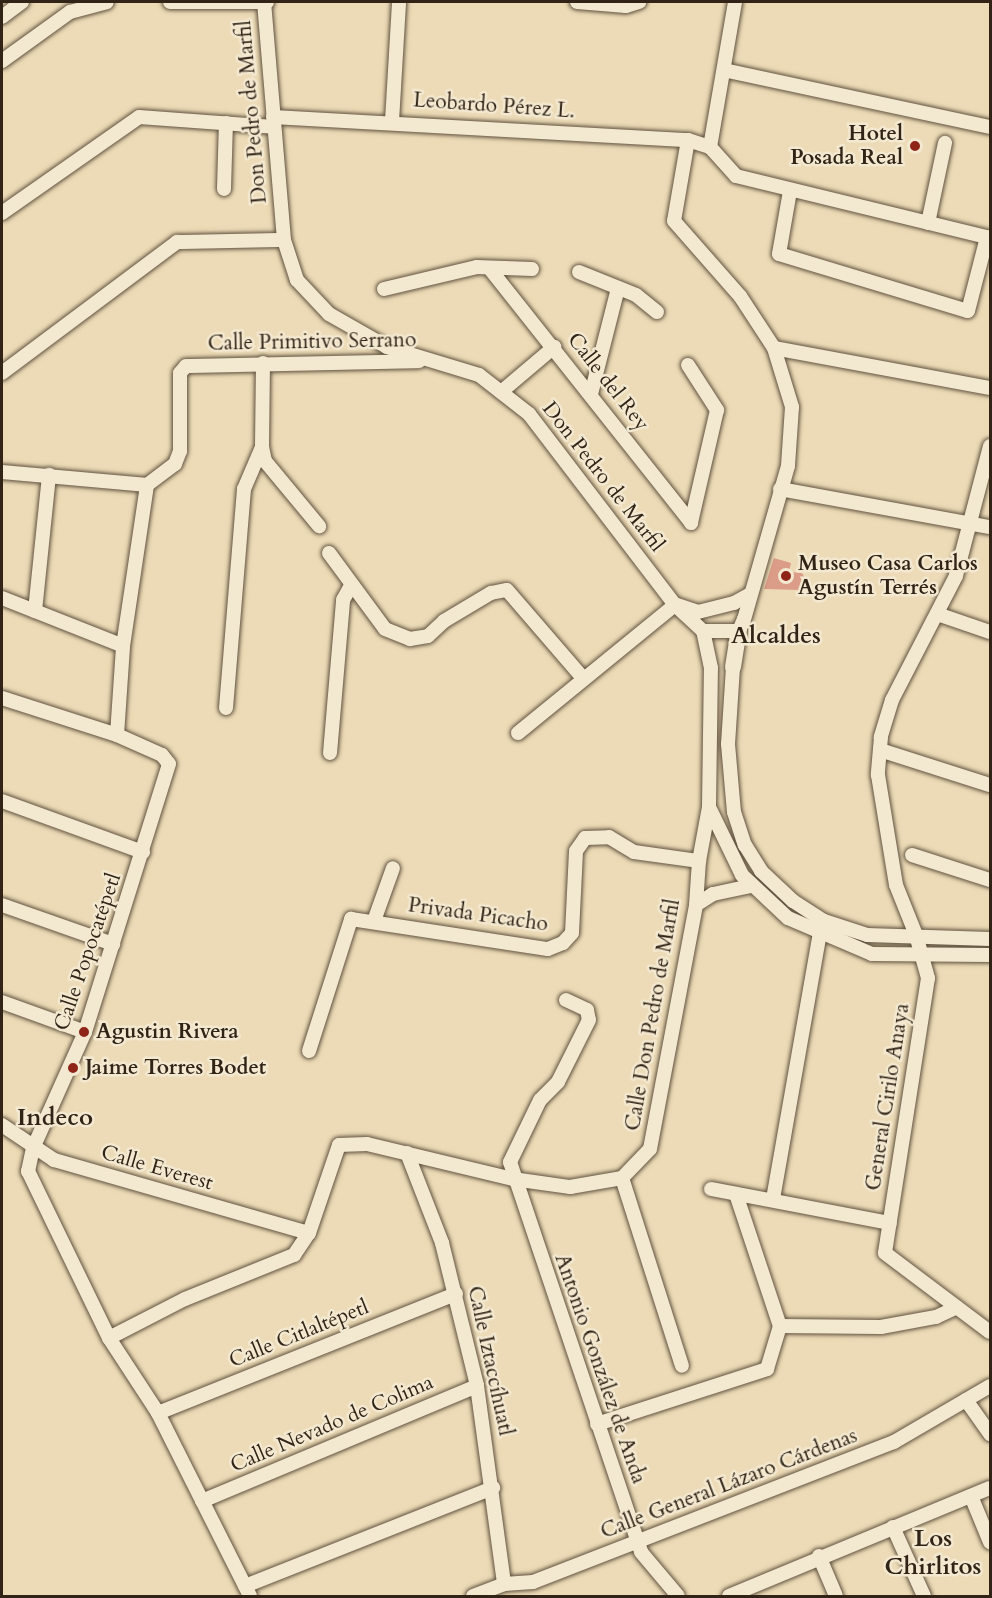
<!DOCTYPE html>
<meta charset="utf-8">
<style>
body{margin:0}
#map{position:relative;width:992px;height:1598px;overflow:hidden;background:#eddbb7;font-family:Cardo,serif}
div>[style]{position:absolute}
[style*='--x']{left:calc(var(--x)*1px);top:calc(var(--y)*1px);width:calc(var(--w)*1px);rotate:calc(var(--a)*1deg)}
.building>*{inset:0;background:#dc9d88}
.roads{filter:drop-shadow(0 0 2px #60523e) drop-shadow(0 0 2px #60523e)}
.minor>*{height:14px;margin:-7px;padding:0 7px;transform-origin:7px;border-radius:7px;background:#f3e8d0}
.tertiary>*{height:16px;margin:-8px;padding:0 8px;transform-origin:8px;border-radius:8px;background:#f3e8d0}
.dots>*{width:16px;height:16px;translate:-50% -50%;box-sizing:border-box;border:3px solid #f3e8d0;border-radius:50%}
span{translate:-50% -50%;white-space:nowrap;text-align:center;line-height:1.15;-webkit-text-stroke:5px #f3e8d0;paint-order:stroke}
.street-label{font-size:21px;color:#312416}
.poi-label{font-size:21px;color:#312416;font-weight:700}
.right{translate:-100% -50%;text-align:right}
.left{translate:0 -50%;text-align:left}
.quarter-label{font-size:24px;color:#312416;font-weight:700}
.frame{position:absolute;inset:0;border:3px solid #312416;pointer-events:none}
</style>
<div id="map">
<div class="building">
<i style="clip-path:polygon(774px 558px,791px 563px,789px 572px,802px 573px,805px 578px,799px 590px,764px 589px)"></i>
</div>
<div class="roads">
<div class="minor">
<i style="--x:170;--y:2;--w:97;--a:0"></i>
<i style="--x:577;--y:2;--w:49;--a:4.7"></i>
<i style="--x:626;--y:6;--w:14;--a:-17"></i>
<i style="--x:2;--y:17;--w:25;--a:-37"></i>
<i style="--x:2;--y:61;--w:84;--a:-35.8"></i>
<i style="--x:70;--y:12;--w:38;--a:-15"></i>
<i style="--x:724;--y:70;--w:272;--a:12.1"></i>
<i style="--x:273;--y:117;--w:416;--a:3.2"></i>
<i style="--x:688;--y:140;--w:23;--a:18"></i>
<i style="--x:392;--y:121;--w:119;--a:-86.6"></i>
<i style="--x:688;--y:140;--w:82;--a:99.8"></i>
<i style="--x:674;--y:221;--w:100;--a:48.7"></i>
<i style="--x:740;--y:296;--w:62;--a:56.8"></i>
<i style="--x:774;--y:348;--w:62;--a:73"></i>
<i style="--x:792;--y:407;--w:59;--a:93.9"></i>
<i style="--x:788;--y:466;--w:159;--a:106"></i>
<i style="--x:744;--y:619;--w:13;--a:113"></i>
<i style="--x:739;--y:631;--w:36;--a:180"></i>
<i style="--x:710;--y:147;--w:39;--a:48"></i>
<i style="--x:736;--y:176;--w:261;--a:13.7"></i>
<i style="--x:710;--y:147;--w:147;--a:-80.2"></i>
<i style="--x:224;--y:189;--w:66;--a:-88.3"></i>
<i style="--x:790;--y:191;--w:64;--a:99.9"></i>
<i style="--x:779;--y:254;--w:197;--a:16.8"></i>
<i style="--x:968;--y:311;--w:76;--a:-75.6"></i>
<i style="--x:2;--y:213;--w:167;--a:-35"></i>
<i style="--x:139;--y:117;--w:135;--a:4.2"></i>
<i style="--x:928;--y:223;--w:82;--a:-78"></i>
<i style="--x:490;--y:269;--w:324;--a:51.6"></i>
<i style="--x:579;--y:272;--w:61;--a:22"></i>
<i style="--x:636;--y:295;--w:27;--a:39"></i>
<i style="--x:384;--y:289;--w:96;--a:-13.3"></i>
<i style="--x:477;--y:267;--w:55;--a:2.1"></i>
<i style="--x:774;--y:348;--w:220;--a:10.5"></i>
<i style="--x:263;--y:363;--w:84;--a:90.7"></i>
<i style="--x:262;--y:447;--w:14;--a:78"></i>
<i style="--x:265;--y:461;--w:85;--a:50.3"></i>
<i style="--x:688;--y:365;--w:54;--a:57.2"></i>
<i style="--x:717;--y:410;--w:116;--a:103"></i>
<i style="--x:2;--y:373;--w:219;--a:-36.8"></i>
<i style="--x:177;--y:242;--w:107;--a:-1.1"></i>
<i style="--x:501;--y:392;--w:70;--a:-40.3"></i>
<i style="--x:591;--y:394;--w:109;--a:-75.7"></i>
<i style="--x:990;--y:446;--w:134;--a:104.7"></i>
<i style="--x:956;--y:576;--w:140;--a:117.3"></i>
<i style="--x:892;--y:700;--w:39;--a:107"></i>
<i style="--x:881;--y:737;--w:38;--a:95"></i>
<i style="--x:878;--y:775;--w:111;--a:80.7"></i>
<i style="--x:896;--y:885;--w:54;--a:68.2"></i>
<i style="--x:916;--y:935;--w:45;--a:74.4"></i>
<i style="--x:928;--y:978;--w:278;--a:98.9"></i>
<i style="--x:885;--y:1253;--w:131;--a:37"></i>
<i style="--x:2;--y:472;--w:146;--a:5.1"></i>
<i style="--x:147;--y:485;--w:35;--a:-37"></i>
<i style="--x:175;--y:464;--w:14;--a:-69"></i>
<i style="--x:180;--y:451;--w:78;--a:-90"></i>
<i style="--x:180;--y:373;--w:9;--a:-49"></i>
<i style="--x:186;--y:366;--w:233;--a:-1.2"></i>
<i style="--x:780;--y:489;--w:213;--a:10.3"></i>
<i style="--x:329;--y:553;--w:94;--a:53.6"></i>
<i style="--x:385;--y:629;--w:27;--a:22"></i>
<i style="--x:410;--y:639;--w:18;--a:-9"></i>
<i style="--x:428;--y:636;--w:22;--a:-43"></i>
<i style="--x:444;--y:621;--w:55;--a:-30.8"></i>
<i style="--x:491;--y:593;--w:16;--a:-11"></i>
<i style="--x:507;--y:590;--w:116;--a:49.2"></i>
<i style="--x:2;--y:598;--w:130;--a:21.6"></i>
<i style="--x:677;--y:605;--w:22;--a:18"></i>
<i style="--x:698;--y:612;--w:37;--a:-14"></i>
<i style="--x:734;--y:603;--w:18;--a:-29"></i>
<i style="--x:35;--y:611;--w:137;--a:-84.1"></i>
<i style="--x:937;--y:614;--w:56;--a:18.8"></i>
<i style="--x:733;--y:667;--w:77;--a:93.7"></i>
<i style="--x:728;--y:744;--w:68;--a:85"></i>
<i style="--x:734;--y:812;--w:35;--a:72"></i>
<i style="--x:745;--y:845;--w:31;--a:58"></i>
<i style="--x:761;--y:871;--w:44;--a:43.2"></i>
<i style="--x:793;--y:901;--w:37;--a:33"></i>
<i style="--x:824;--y:921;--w:45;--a:18"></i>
<i style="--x:867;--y:935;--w:123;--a:1.9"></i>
<i style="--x:2;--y:698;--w:121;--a:17.8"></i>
<i style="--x:117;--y:735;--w:49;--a:24"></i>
<i style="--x:162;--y:755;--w:11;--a:52"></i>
<i style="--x:169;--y:764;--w:281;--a:107.4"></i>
<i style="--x:85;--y:1032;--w:127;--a:114.1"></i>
<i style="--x:33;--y:1148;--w:24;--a:102"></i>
<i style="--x:28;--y:1171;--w:186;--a:64.1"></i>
<i style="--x:109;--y:1338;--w:90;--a:56.8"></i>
<i style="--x:158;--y:1413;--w:205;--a:63.3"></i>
<i style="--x:226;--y:708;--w:220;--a:-85.3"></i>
<i style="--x:244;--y:489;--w:46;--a:-66.8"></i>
<i style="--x:518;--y:733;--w:203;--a:-39.2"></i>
<i style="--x:117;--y:735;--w:89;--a:-86.1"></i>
<i style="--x:123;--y:646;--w:163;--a:-81.5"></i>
<i style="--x:880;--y:750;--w:115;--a:17.7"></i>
<i style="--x:330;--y:753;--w:154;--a:-85.1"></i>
<i style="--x:343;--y:600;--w:18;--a:-61"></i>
<i style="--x:2;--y:801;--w:150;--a:19.9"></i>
<i style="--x:709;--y:807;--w:76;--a:64.1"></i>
<i style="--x:742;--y:875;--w:63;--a:43.1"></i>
<i style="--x:788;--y:918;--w:91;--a:23.2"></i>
<i style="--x:872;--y:954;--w:118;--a:0.5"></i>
<i style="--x:912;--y:855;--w:82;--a:17.8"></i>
<i style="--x:2;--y:905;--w:118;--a:19.4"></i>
<i style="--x:696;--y:905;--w:20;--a:-33"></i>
<i style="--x:713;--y:894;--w:39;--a:-12"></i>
<i style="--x:374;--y:921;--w:56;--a:-70.3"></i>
<i style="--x:566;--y:1000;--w:23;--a:25"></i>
<i style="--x:587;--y:1010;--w:10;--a:79"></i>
<i style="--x:589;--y:1020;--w:69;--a:116.6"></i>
<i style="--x:558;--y:1082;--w:25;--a:135"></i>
<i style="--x:540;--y:1100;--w:69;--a:115.8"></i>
<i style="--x:510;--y:1162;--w:411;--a:71.4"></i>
<i style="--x:641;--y:1552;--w:57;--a:49.9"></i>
<i style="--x:2;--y:1002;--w:88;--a:19.9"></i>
<i style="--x:309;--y:1051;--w:139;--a:-72.3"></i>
<i style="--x:351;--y:919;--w:199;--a:8.7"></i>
<i style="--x:548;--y:949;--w:16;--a:-22"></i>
<i style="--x:563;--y:943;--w:13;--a:-48"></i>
<i style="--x:572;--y:933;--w:82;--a:-87.2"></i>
<i style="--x:576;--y:851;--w:16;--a:-55"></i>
<i style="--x:585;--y:838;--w:24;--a:-2"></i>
<i style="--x:609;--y:837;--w:29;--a:31"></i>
<i style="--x:634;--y:852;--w:66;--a:7.9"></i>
<i style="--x:2;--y:1125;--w:63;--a:33.9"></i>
<i style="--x:54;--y:1160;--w:265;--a:16"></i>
<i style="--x:407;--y:1153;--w:97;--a:68.7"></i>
<i style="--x:442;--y:1243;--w:147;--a:76.2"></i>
<i style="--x:477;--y:1386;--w:200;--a:82.2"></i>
<i style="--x:622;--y:1178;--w:197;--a:72.3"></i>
<i style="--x:711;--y:1189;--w:182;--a:10.8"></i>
<i style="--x:736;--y:1194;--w:139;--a:71.6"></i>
<i style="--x:773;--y:1199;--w:276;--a:-80"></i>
<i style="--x:780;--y:1326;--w:101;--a:0.6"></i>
<i style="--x:881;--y:1327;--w:56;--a:-10.3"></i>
<i style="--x:936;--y:1317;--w:23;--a:-25"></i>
<i style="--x:109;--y:1338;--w:85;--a:-27.2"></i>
<i style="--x:185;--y:1299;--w:118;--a:-22"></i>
<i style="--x:294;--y:1255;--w:27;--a:-56"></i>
<i style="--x:309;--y:1233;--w:93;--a:-71.2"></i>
<i style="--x:339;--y:1145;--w:28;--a:-2"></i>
<i style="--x:367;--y:1144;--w:150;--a:13.5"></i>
<i style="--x:513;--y:1179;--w:58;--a:8"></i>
<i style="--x:570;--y:1187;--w:53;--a:-9.8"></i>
<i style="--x:622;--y:1178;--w:40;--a:-46"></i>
<i style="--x:650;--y:1149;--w:248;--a:-79.3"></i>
<i style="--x:696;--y:905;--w:44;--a:-86.1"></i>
<i style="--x:699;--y:861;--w:55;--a:-79.5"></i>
<i style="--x:709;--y:807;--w:139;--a:-89.2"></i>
<i style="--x:711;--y:668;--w:38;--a:-102"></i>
<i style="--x:703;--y:631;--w:38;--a:-137"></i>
<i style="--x:675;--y:605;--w:240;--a:-127.4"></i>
<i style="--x:529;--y:414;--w:63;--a:-142"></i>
<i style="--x:479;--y:375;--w:96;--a:-163.1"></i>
<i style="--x:387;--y:347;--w:67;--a:-150.4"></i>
<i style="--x:329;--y:314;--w:47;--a:-133.3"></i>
<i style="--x:297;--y:280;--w:42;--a:-108"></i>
<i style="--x:284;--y:240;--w:239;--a:-94.8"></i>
<i style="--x:966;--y:1400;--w:42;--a:54.8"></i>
<i style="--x:158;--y:1413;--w:321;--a:-21.8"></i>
<i style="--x:597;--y:1424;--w:179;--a:-17.9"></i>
<i style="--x:767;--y:1369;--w:45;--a:-73.2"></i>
<i style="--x:971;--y:1496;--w:50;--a:67.6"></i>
<i style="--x:202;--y:1501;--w:298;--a:-22.7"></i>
<i style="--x:893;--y:1527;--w:76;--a:65.8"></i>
<i style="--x:819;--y:1556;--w:43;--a:67"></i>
<i style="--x:245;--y:1586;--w:267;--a:-21.6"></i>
<i style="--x:473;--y:1596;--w:33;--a:-21"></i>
<i style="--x:504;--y:1584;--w:29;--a:-4"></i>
<i style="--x:533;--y:1582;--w:387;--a:-21.2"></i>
<i style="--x:894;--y:1442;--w:111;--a:-30.3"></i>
<i style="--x:729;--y:1596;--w:282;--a:-22.5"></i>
</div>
<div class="tertiary">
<i style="--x:733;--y:667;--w:36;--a:-81"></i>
</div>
</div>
<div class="dots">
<i style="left:915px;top:146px;background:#8f2418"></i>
<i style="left:786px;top:576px;background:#8f2418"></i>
<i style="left:84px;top:1032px;background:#8f2418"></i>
<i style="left:73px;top:1068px;background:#8f2418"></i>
</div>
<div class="street-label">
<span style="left:494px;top:106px;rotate:4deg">Leobardo Pérez L.</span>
<span style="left:252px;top:112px;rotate:-95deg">Don Pedro de Marfil</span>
<span style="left:312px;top:342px;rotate:-1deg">Calle Primitivo Serrano</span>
<span style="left:608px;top:382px;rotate:52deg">Calle del Rey</span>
<span style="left:603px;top:477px;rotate:52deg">Don Pedro de Marfil</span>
<span style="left:478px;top:915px;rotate:8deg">Privada Picacho</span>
<span style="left:88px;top:952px;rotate:-71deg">Calle Popocatépetl</span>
<span style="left:653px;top:1015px;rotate:-80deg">Calle Don Pedro de Marfil</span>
<span style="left:888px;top:1097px;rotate:-81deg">General Cirilo Anaya</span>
<span style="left:157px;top:1168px;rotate:16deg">Calle Everest</span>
<span style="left:299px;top:1334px;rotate:-22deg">Calle Citlaltépetl</span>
<span style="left:490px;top:1361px;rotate:78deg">Calle Iztaccíhuatl</span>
<span style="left:600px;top:1369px;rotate:71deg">Antonio González de Anda</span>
<span style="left:332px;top:1424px;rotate:-23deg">Calle Nevado de Colima</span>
<span style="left:729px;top:1484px;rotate:-21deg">Calle General Lázaro Cárdenas</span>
</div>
<div class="poi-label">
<span class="right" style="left:903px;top:146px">Hotel<br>Posada Real</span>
<span class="left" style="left:798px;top:576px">Museo Casa Carlos<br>Agustín Terrés</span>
<span class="left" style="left:96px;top:1032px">Agustin Rivera</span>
<span class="left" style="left:85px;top:1068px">Jaime Torres Bodet</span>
</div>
<div class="quarter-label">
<span style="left:776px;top:636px">Alcaldes</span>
<span style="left:55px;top:1118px">Indeco</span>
<span style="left:933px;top:1553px">Los<br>Chirlitos</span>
</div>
<div class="frame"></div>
</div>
